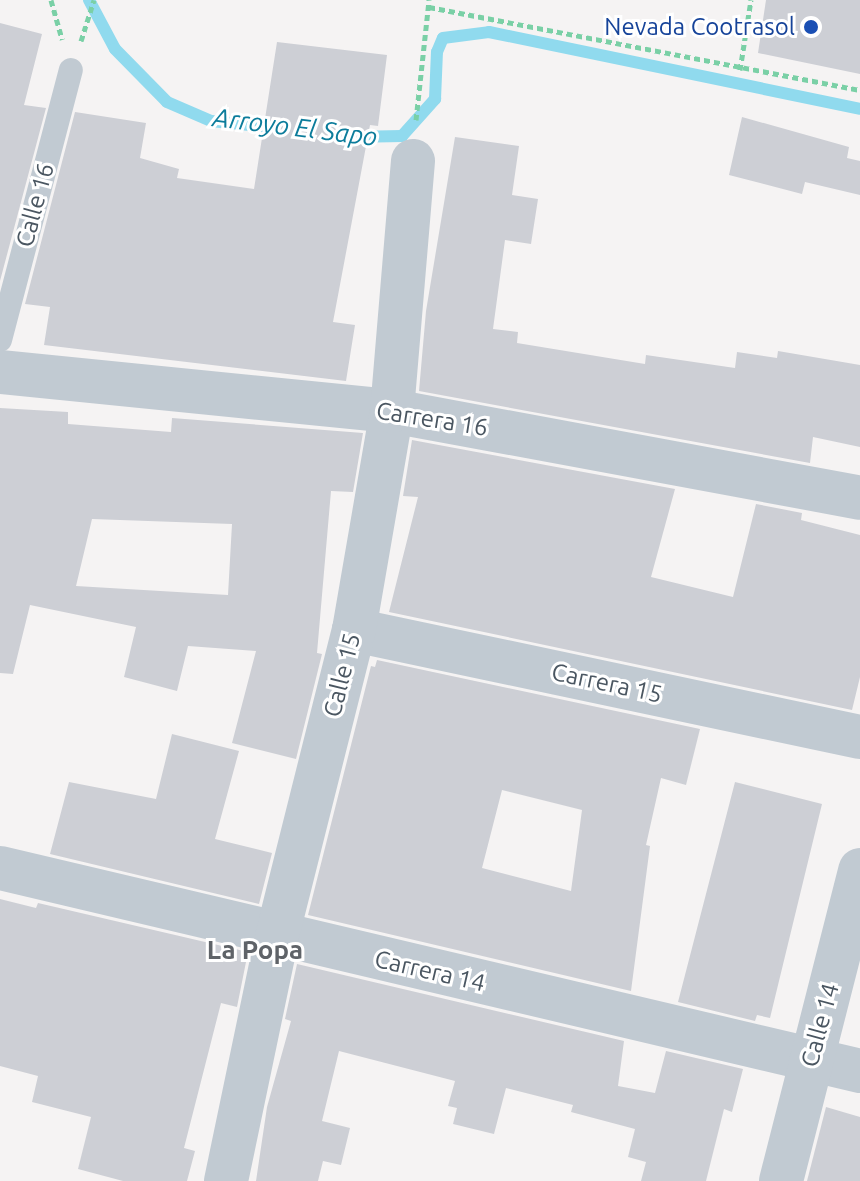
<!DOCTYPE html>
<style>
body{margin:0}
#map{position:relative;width:860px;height:1181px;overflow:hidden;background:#f5f3f3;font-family:Ubuntu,sans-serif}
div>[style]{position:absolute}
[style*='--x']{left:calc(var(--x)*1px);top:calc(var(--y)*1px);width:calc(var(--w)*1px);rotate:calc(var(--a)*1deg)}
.stream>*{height:12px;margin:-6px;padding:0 6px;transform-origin:6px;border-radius:6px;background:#90daee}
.building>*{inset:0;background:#cdcfd5}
.path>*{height:5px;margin-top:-2.5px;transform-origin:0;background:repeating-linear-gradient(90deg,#7ad0a6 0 6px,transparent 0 10px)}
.service>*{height:24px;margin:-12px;padding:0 12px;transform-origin:12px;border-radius:12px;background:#c1cad2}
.minor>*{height:44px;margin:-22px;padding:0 22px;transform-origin:22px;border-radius:22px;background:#c1cad2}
.dots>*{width:22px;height:22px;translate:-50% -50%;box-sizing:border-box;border:4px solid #fff;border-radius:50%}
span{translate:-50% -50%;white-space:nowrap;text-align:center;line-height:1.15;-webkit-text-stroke:6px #fff;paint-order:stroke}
.transit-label{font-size:24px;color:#164399}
.right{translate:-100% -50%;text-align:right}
.street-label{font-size:24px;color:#4a5661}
.water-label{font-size:26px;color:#0c7c9b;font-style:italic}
.neighbourhood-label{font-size:26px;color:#5f6368;font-weight:700}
</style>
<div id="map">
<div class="stream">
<i style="--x:89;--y:0;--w:55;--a:62"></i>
<i style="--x:115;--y:49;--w:74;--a:45.5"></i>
<i style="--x:167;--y:102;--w:48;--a:23.4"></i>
<i style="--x:211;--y:121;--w:66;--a:6.1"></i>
<i style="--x:351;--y:137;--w:51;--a:-1.1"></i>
<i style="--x:402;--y:136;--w:50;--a:-48.3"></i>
<i style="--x:435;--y:99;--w:47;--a:-87.6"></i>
<i style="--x:437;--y:52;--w:15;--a:-67"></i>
<i style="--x:443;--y:38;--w:46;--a:-7.4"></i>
<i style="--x:489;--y:32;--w:379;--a:11.7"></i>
</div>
<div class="building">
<i style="clip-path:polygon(766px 0,860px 0,860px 74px,758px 53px)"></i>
<i style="clip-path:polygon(0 23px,42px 34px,24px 105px,46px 108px,0 281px)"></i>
<i style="clip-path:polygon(277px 42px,387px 55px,378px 126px,370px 125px,333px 322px,355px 325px,346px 381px,44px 345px,50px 307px,25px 304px,75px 112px,146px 123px,140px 158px,179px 169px,177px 178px,254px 189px)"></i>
<i style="clip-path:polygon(742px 117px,849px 147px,847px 158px,860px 161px,860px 195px,805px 182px,802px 194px,729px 175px)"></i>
<i style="clip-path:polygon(455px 137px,519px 146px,512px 195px,538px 199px,531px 244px,505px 240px,493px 329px,518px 332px,517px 343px,645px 364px,646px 355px,735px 368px,737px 352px,777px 358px,778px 351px,860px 365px,860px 447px,813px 437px,810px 463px,419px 391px,426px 311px)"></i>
<i style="clip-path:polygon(evenodd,0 408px,68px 412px,68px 424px,171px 432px,172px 418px,363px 433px,353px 492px,331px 491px,317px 653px,322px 654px,296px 759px,232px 743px,256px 651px,188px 646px,177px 691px,124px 677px,136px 627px,30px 605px,13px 674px,0 673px,0 408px,92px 519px,232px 524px,228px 595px,76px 586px,92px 519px)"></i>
<i style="clip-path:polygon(412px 440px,675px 489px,651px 577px,733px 597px,756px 504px,802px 513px,801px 520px,860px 535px,860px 677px,852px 710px,389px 612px,418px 497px,403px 496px)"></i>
<i style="clip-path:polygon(evenodd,377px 660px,700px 729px,686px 785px,661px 778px,646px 845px,650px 846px,631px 991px,308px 915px,371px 666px,375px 667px,377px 660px,502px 790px,582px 810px,571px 891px,482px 868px,502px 790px)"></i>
<i style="clip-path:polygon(172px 734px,239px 751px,215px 839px,272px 853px,259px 904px,50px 854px,69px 782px,156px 799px)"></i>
<i style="clip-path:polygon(735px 782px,822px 804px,770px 1018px,757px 1015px,755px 1021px,678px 1002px)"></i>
<i style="clip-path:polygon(0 899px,36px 908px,38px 903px,248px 952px,237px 1007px,221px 1003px,184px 1148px,195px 1151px,187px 1181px,123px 1181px,78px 1169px,91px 1117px,32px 1102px,38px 1076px,0 1066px)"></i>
<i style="clip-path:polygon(297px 964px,624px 1041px,618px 1086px,655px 1093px,666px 1051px,743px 1069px,732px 1112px,724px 1109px,706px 1181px,641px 1181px,646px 1162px,628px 1157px,635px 1129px,571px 1112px,573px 1105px,506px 1088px,494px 1134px,453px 1124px,457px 1108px,448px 1106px,455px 1081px,339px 1051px,322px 1121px,350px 1128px,341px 1165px,323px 1161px,318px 1181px,256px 1181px,267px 1107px,291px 1021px,285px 1019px)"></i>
<i style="clip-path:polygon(826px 1107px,860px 1117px,860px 1181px,807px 1181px)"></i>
</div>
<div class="path">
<i style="--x:51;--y:0;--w:41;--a:74.2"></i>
<i style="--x:429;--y:7;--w:439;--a:10.9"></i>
<i style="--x:81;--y:41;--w:43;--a:-72.4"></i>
<i style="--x:740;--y:70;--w:71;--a:-81.1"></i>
<i style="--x:416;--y:120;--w:121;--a:-83.8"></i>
</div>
<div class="service">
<i style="--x:0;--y:340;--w:279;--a:-75.3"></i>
</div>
<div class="minor">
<i style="--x:0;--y:372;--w:394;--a:5.7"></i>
<i style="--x:392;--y:411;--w:476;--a:10.5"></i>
<i style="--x:354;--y:630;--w:517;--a:11.94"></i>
<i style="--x:0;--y:868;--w:884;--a:13.28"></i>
<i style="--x:226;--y:1181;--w:250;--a:-78.2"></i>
<i style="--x:277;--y:936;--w:316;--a:-75.9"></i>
<i style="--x:354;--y:630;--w:222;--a:-80.2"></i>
<i style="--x:392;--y:411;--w:251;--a:-85.2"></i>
<i style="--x:781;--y:1181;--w:321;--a:-75.7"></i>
</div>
<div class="dots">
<i style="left:811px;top:27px;background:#1a4fb4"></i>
</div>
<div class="transit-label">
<span class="right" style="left:795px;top:27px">Nevada Cootrasol</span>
</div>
<div class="street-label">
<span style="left:35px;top:205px;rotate:-75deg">Calle 16</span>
<span style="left:432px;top:419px;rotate:9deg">Carrera 16</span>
<span style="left:342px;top:675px;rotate:-76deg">Calle 15</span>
<span style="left:607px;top:683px;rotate:12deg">Carrera 15</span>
<span style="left:430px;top:971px;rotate:13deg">Carrera 14</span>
<span style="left:820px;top:1025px;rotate:-75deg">Calle 14</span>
</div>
<div class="water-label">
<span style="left:295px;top:127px;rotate:7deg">Arroyo El Sapo</span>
</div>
<div class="neighbourhood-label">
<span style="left:255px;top:950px">La Popa</span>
</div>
</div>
